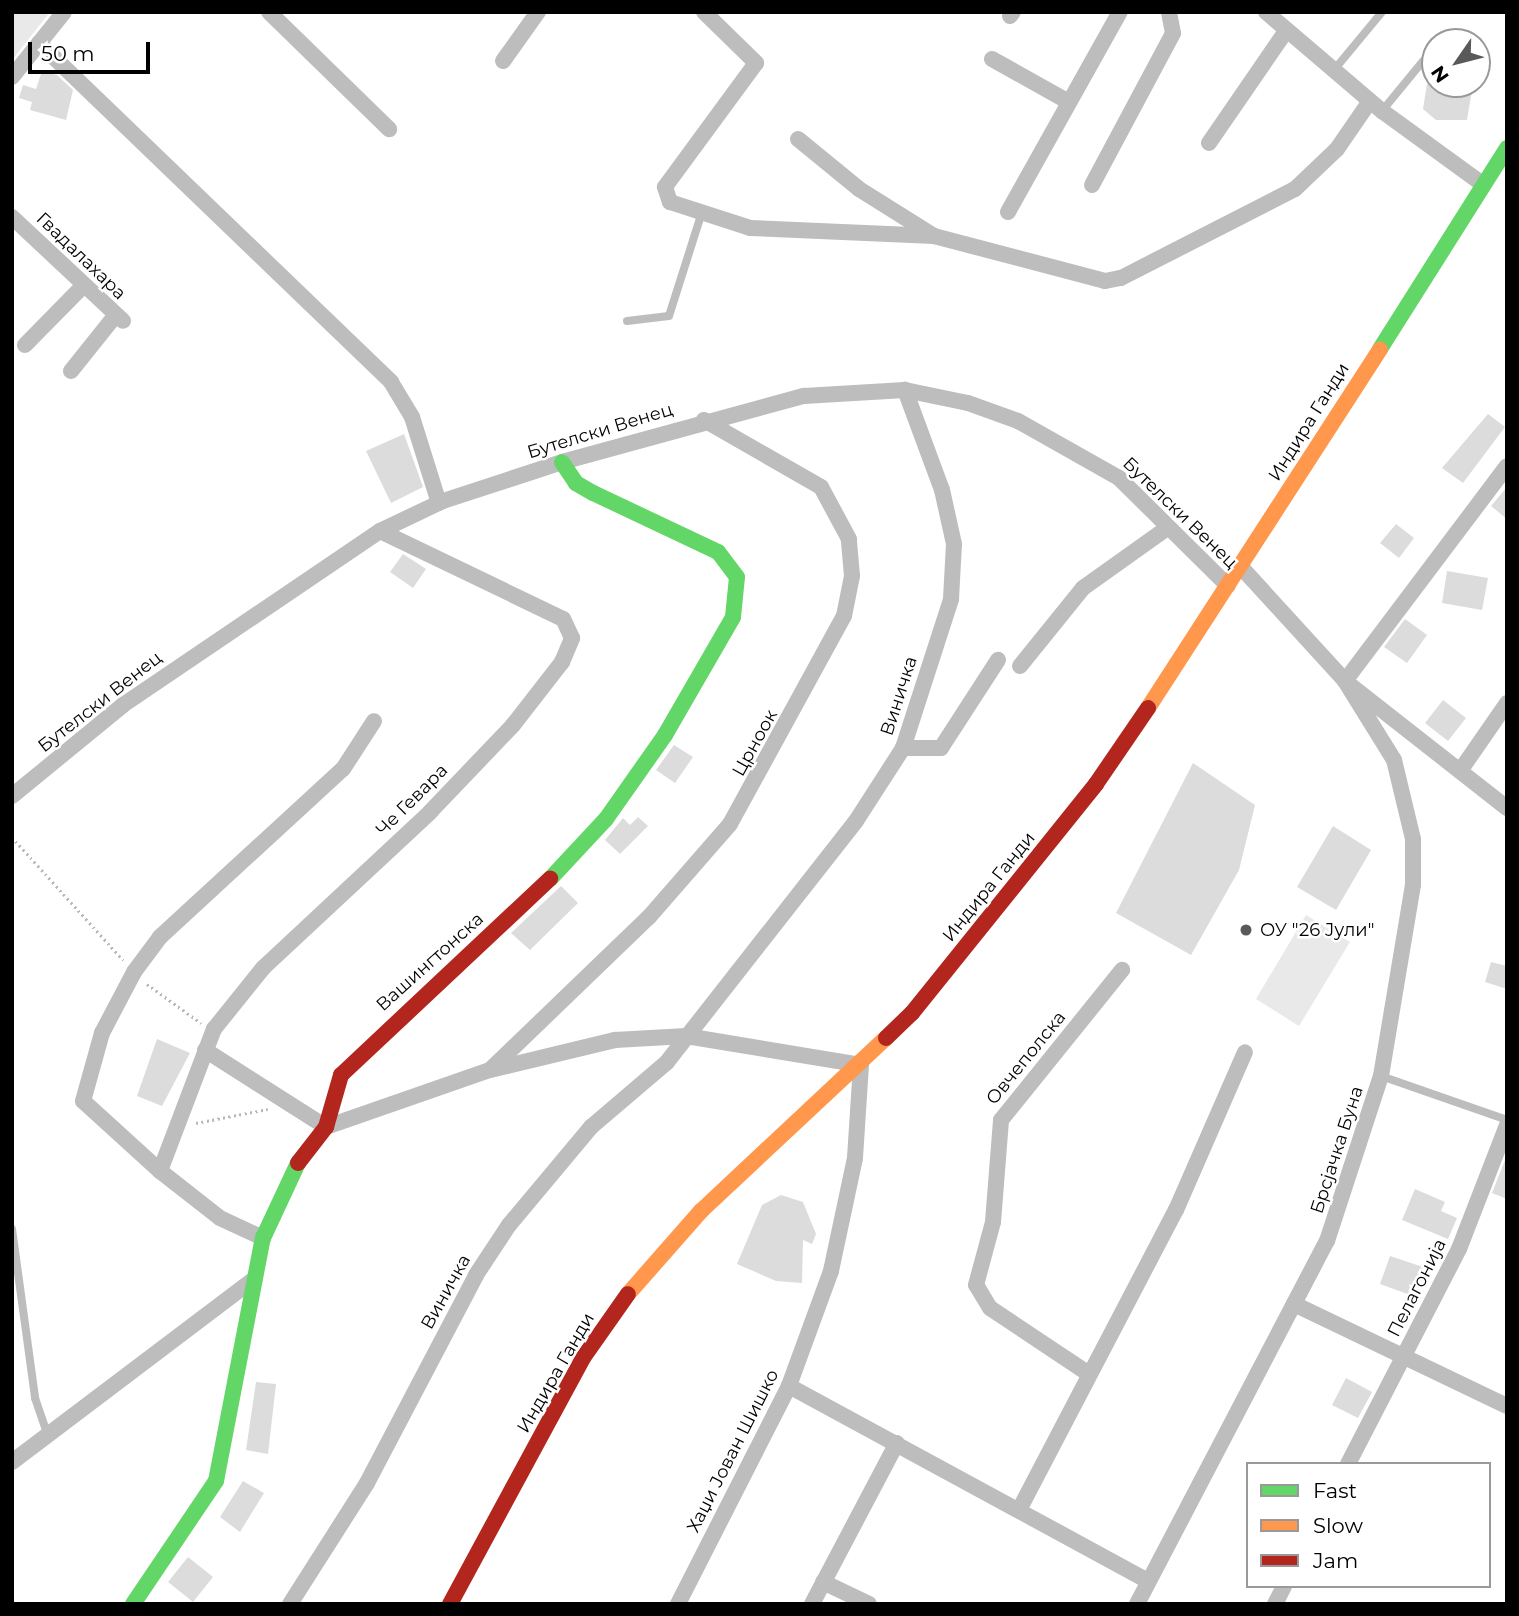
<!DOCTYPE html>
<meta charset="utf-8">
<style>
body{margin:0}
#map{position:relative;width:1519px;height:1616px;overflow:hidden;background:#fff;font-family:Montserrat,sans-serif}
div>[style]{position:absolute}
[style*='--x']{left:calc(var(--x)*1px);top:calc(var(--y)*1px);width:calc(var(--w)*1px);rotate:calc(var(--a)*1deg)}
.green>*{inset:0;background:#e9e9e9}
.building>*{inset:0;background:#dcdcdc}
.path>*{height:2.5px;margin-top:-1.25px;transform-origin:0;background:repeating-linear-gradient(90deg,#b8b8b8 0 2px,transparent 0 5.5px)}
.lane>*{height:8px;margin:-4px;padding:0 4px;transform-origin:4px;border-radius:4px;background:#bdbdbd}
.street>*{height:16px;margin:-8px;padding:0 8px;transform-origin:8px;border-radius:8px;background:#bdbdbd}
.fast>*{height:16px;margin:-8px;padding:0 8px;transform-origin:8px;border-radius:8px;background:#63d668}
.slow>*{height:16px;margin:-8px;padding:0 8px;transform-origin:8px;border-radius:8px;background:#ff974d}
.jam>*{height:16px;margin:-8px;padding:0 8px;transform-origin:8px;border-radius:8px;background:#b3261e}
.dots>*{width:19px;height:19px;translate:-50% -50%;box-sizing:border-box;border:4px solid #fff;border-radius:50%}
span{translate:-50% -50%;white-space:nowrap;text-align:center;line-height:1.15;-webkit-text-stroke:5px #fff;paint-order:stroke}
.street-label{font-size:18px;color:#000}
.poi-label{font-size:18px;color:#000}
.left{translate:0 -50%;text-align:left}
.frame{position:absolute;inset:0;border:14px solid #000;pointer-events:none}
.legend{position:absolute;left:1246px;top:1462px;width:245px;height:126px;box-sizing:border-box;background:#fff;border:2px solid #999;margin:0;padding:9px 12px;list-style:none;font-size:21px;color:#000}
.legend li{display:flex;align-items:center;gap:14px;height:35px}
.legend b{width:35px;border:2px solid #999}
.north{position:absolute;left:1421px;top:28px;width:70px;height:70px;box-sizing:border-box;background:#fff;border:2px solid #999;border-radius:50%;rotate:235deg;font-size:19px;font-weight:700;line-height:28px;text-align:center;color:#000}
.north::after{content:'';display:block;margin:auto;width:24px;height:32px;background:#595959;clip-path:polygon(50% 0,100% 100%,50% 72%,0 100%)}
.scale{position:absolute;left:28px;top:42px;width:122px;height:32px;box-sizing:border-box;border:4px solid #000;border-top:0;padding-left:9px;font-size:21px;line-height:24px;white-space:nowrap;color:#000;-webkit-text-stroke:5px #fff;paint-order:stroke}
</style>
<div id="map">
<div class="green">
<i style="clip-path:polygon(12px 12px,50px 12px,12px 60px)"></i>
<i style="clip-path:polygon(1306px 915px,1350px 942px,1299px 1026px,1256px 999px)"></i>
</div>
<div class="building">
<i style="clip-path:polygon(42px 71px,57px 75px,73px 90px,66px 120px,30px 110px,32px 102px,19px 98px,23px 85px,36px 89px)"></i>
<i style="clip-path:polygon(1427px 84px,1473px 84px,1467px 120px,1436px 120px,1423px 109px)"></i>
<i style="clip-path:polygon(1488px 414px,1505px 427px,1463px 483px,1442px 468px)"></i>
<i style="clip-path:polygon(404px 434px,423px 487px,391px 503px,366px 451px)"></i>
<i style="clip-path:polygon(1507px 487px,1507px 519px,1491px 506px)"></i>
<i style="clip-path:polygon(1396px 524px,1414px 538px,1399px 558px,1380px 543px)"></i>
<i style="clip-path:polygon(403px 554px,426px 569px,413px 588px,390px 572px)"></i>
<i style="clip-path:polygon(1447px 571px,1488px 578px,1482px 610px,1442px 603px)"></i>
<i style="clip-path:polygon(1405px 619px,1427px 635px,1407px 663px,1384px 647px)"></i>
<i style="clip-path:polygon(1443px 700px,1466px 718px,1448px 741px,1425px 723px)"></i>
<i style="clip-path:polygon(674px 745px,693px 757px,675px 783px,656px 770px)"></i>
<i style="clip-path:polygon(1193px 763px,1255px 805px,1239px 870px,1191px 955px,1116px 913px)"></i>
<i style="clip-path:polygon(638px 817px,648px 826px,620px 854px,605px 840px,623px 818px,630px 825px)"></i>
<i style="clip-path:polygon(1333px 826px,1371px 850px,1336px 910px,1297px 887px)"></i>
<i style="clip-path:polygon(561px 886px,578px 903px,530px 950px,511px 933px)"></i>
<i style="clip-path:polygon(1491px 962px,1507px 966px,1507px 989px,1485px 982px)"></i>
<i style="clip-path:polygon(157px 1039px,190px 1053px,162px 1106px,137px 1096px)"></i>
<i style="clip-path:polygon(1507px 1155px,1507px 1199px,1492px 1193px)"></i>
<i style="clip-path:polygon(1415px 1189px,1445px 1202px,1441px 1211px,1457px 1218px,1448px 1239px,1402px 1220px)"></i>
<i style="clip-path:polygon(781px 1195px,803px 1202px,816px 1234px,812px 1244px,803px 1240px,802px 1283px,776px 1281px,737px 1264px,762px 1205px)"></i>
<i style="clip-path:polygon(1390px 1256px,1423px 1267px,1413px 1296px,1380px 1284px)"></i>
<i style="clip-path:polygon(1346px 1378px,1372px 1392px,1358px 1418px,1332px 1405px)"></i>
<i style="clip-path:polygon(256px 1382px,276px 1384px,268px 1454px,246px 1450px)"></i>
<i style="clip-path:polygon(243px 1481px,264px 1493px,240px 1532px,220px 1517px)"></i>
<i style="clip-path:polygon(188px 1557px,213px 1577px,193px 1602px,168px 1582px)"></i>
</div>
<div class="path">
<i style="--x:12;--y:837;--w:166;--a:47.9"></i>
<i style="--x:147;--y:984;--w:67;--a:35.8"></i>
<i style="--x:196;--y:1123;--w:73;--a:-11"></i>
</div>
<div class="lane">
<i style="--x:1334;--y:70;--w:75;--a:-50.4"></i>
<i style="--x:1382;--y:111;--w:65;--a:-50.6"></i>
<i style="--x:627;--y:321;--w:42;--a:-6.8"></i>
<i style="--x:669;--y:316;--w:106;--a:-72.4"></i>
<i style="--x:1381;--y:1076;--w:133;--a:19.2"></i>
<i style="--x:12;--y:1229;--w:171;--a:82.2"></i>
<i style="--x:35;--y:1398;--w:40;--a:71.1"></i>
</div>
<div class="street">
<i style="--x:269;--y:12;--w:168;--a:44.3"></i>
<i style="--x:704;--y:12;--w:73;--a:44.4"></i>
<i style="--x:756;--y:63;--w:154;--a:126.3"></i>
<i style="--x:665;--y:187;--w:16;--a:72"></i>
<i style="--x:670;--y:202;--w:84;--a:18"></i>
<i style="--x:750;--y:228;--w:184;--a:2.5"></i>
<i style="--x:934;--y:236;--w:177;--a:14.7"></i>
<i style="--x:1105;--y:281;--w:16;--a:-11"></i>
<i style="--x:1121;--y:278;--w:195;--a:-27.1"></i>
<i style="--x:1295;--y:189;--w:58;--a:-43.6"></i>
<i style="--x:1337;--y:149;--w:58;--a:-55.5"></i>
<i style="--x:1266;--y:12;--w:153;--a:40.5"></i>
<i style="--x:1382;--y:111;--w:122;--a:36"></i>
<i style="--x:1010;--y:16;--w:5;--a:-53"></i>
<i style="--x:39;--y:43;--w:489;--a:43.9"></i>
<i style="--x:391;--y:382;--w:41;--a:59"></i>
<i style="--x:412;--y:417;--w:90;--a:72.6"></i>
<i style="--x:992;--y:59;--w:88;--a:29.2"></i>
<i style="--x:503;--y:61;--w:60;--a:-54.5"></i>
<i style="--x:12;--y:77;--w:83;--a:-51.3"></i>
<i style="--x:798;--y:139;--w:79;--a:39.3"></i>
<i style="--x:859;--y:189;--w:89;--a:32.1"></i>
<i style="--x:1209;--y:143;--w:136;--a:-55.5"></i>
<i style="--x:1092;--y:185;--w:172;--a:-61.9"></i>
<i style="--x:1173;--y:33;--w:21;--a:-101"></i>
<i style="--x:1008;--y:212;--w:229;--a:-60.8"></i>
<i style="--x:12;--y:217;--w:152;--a:43.1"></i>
<i style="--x:25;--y:345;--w:83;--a:-45.5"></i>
<i style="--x:71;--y:371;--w:70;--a:-51.3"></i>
<i style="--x:1241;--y:567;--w:154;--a:47.6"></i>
<i style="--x:1345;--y:681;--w:206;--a:38.1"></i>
<i style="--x:1020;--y:666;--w:100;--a:-51.1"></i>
<i style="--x:1083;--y:588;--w:103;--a:-35.5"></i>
<i style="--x:903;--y:748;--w:38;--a:0"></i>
<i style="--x:941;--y:748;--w:105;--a:-57.1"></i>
<i style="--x:1460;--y:771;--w:83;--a:-55.3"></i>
<i style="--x:12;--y:796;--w:144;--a:-39.3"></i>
<i style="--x:123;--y:705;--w:310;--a:-34.1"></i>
<i style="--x:380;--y:531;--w:70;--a:-25.5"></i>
<i style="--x:443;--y:501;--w:125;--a:-18.1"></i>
<i style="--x:562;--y:462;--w:251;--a:-15.3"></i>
<i style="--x:804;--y:396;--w:101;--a:-3.4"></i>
<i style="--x:905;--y:390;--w:64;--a:11.7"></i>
<i style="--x:968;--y:403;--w:53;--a:19.8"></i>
<i style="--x:1018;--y:421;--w:116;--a:29.4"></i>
<i style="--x:1119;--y:478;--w:153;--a:44.7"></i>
<i style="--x:205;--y:1050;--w:143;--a:32.5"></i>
<i style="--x:326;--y:1127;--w:174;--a:-19.2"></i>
<i style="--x:490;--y:1070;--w:129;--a:-13.5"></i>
<i style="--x:615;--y:1040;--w:71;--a:-3.2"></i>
<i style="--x:686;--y:1036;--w:177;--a:9.4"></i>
<i style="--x:861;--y:1065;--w:93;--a:93.7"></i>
<i style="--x:855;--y:1158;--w:116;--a:102"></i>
<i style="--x:831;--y:1271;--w:122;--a:110.1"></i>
<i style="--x:789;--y:1386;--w:245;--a:117"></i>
<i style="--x:492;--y:1068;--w:218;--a:-43.9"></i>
<i style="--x:649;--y:917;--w:123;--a:-48.9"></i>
<i style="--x:730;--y:824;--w:237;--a:-61.3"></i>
<i style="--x:844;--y:616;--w:41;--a:-78.7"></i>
<i style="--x:852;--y:576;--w:37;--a:-95"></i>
<i style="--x:849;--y:539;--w:59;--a:-118.3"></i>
<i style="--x:821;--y:487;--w:135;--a:-150.2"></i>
<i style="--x:160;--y:1171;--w:104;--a:-137.7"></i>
<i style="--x:83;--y:1101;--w:71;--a:-74.4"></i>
<i style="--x:102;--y:1033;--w:69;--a:-62.3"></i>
<i style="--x:134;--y:972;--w:44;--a:-53.4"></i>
<i style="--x:160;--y:937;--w:248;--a:-42.6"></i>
<i style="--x:343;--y:769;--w:57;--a:-57.1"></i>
<i style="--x:263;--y:1238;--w:47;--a:-155.1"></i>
<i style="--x:220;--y:1218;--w:76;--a:-141.9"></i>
<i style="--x:160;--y:1171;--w:152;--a:-69.2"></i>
<i style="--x:214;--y:1029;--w:78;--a:-51.2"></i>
<i style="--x:263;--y:968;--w:229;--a:-43"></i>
<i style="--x:430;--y:812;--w:120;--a:-46.3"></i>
<i style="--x:513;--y:725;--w:80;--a:-52.1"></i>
<i style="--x:562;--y:662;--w:26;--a:-67"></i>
<i style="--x:572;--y:638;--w:21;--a:-115"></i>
<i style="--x:563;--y:619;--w:203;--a:-154.3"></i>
<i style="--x:1294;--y:1304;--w:236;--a:25.6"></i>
<i style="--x:1089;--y:1374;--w:119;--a:-146.3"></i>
<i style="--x:990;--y:1308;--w:27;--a:-121"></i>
<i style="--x:976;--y:1285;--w:65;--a:-74.9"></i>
<i style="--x:993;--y:1222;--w:102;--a:-85.5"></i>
<i style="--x:1001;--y:1120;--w:193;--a:-51.1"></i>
<i style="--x:789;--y:1386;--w:409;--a:28.5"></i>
<i style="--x:12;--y:1462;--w:300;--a:-37.1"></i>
<i style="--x:1348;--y:1464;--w:242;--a:-62.7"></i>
<i style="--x:1459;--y:1249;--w:133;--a:-68.8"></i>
<i style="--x:1019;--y:1510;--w:339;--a:-62.4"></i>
<i style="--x:1176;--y:1210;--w:172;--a:-66.4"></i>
<i style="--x:823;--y:1582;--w:51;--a:25.6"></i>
<i style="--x:290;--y:1604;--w:143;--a:-57.5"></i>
<i style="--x:367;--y:1483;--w:235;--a:-62.3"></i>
<i style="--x:476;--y:1275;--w:60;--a:-56.6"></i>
<i style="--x:509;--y:1225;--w:128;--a:-50.1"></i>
<i style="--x:591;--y:1127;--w:100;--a:-40.5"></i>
<i style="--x:667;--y:1062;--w:306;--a:-51.9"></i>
<i style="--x:856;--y:821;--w:87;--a:-57.2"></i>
<i style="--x:903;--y:748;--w:157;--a:-72.1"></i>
<i style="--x:951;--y:599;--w:55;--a:-86.9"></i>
<i style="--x:954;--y:544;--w:55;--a:-102.5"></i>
<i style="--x:942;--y:490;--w:107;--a:-110.3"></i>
<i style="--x:812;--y:1604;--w:182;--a:-62.2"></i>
<i style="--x:1137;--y:1604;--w:410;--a:-62.4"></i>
<i style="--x:1327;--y:1241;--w:174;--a:-71.9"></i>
<i style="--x:1381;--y:1076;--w:194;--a:-80.5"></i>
<i style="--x:1413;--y:885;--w:46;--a:-90"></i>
<i style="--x:1413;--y:839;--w:81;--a:-103.5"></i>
<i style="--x:1394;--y:760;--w:93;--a:-121.8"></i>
<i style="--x:1345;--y:681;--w:269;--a:-53"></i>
<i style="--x:1275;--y:1604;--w:20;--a:-63"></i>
</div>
<div class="fast">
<i style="--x:1380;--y:349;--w:238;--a:-57.7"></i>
<i style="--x:550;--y:879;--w:82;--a:-47"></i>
<i style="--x:606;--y:819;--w:103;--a:-54.9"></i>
<i style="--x:665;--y:735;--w:136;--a:-60"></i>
<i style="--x:733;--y:617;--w:40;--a:-84.3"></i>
<i style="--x:737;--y:577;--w:31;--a:-127"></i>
<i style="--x:718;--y:552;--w:138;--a:-154.7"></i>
<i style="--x:593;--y:493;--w:20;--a:-150"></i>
<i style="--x:576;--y:483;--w:25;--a:-124"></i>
<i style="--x:133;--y:1604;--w:148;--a:-56"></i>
<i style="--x:216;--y:1481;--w:248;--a:-79.1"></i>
<i style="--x:263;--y:1238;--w:83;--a:-65"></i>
</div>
<div class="slow">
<i style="--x:1148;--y:708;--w:427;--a:-57.1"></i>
<i style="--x:628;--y:1294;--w:111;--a:-48.7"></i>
<i style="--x:701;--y:1211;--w:253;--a:-43.1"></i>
</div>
<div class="jam">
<i style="--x:886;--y:1038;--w:36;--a:-44"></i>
<i style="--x:912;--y:1013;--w:294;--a:-51.2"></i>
<i style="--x:1096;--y:784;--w:92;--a:-55.6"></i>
<i style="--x:298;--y:1163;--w:46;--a:-52.1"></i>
<i style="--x:326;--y:1127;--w:54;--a:-73.9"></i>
<i style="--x:341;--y:1075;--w:287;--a:-43.2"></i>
<i style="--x:450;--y:1604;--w:280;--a:-61.6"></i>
<i style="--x:583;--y:1358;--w:78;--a:-54.9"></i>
</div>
<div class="dots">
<i style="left:1246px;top:930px;background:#595959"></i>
</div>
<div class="street-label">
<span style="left:81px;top:256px;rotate:44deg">Гвадалахара</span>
<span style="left:1309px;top:422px;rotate:-58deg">Индира Ганди</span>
<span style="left:600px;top:431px;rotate:-17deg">Бутелски Венец</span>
<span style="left:1180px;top:513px;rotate:44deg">Бутелски Венец</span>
<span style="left:899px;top:696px;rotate:-72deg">Виничка</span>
<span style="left:100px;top:702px;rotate:-38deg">Бутелски Венец</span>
<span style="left:755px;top:743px;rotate:-61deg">Црноок</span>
<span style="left:412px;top:800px;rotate:-45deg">Че Гевара</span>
<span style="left:989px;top:887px;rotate:-51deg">Индира Ганди</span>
<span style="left:430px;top:962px;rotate:-42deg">Вашингтонска</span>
<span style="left:1026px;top:1058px;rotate:-51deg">Овчеполска</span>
<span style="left:1337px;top:1150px;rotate:-72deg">Брсјачка Буна</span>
<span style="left:1417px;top:1288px;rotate:-63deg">Пелагонија</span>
<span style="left:446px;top:1292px;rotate:-61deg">Виничка</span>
<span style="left:556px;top:1373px;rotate:-60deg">Индира Ганди</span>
<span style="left:733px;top:1451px;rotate:-63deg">Хаџи Јован Шишко</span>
</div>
<div class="poi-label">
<span class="left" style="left:1260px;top:930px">ОУ "26 Јули"</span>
</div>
<div class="frame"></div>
<ul class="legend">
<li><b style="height:9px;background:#63d668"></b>Fast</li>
<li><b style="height:9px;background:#ff974d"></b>Slow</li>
<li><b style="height:9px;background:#b3261e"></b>Jam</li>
</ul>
<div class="north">N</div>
<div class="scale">50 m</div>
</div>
